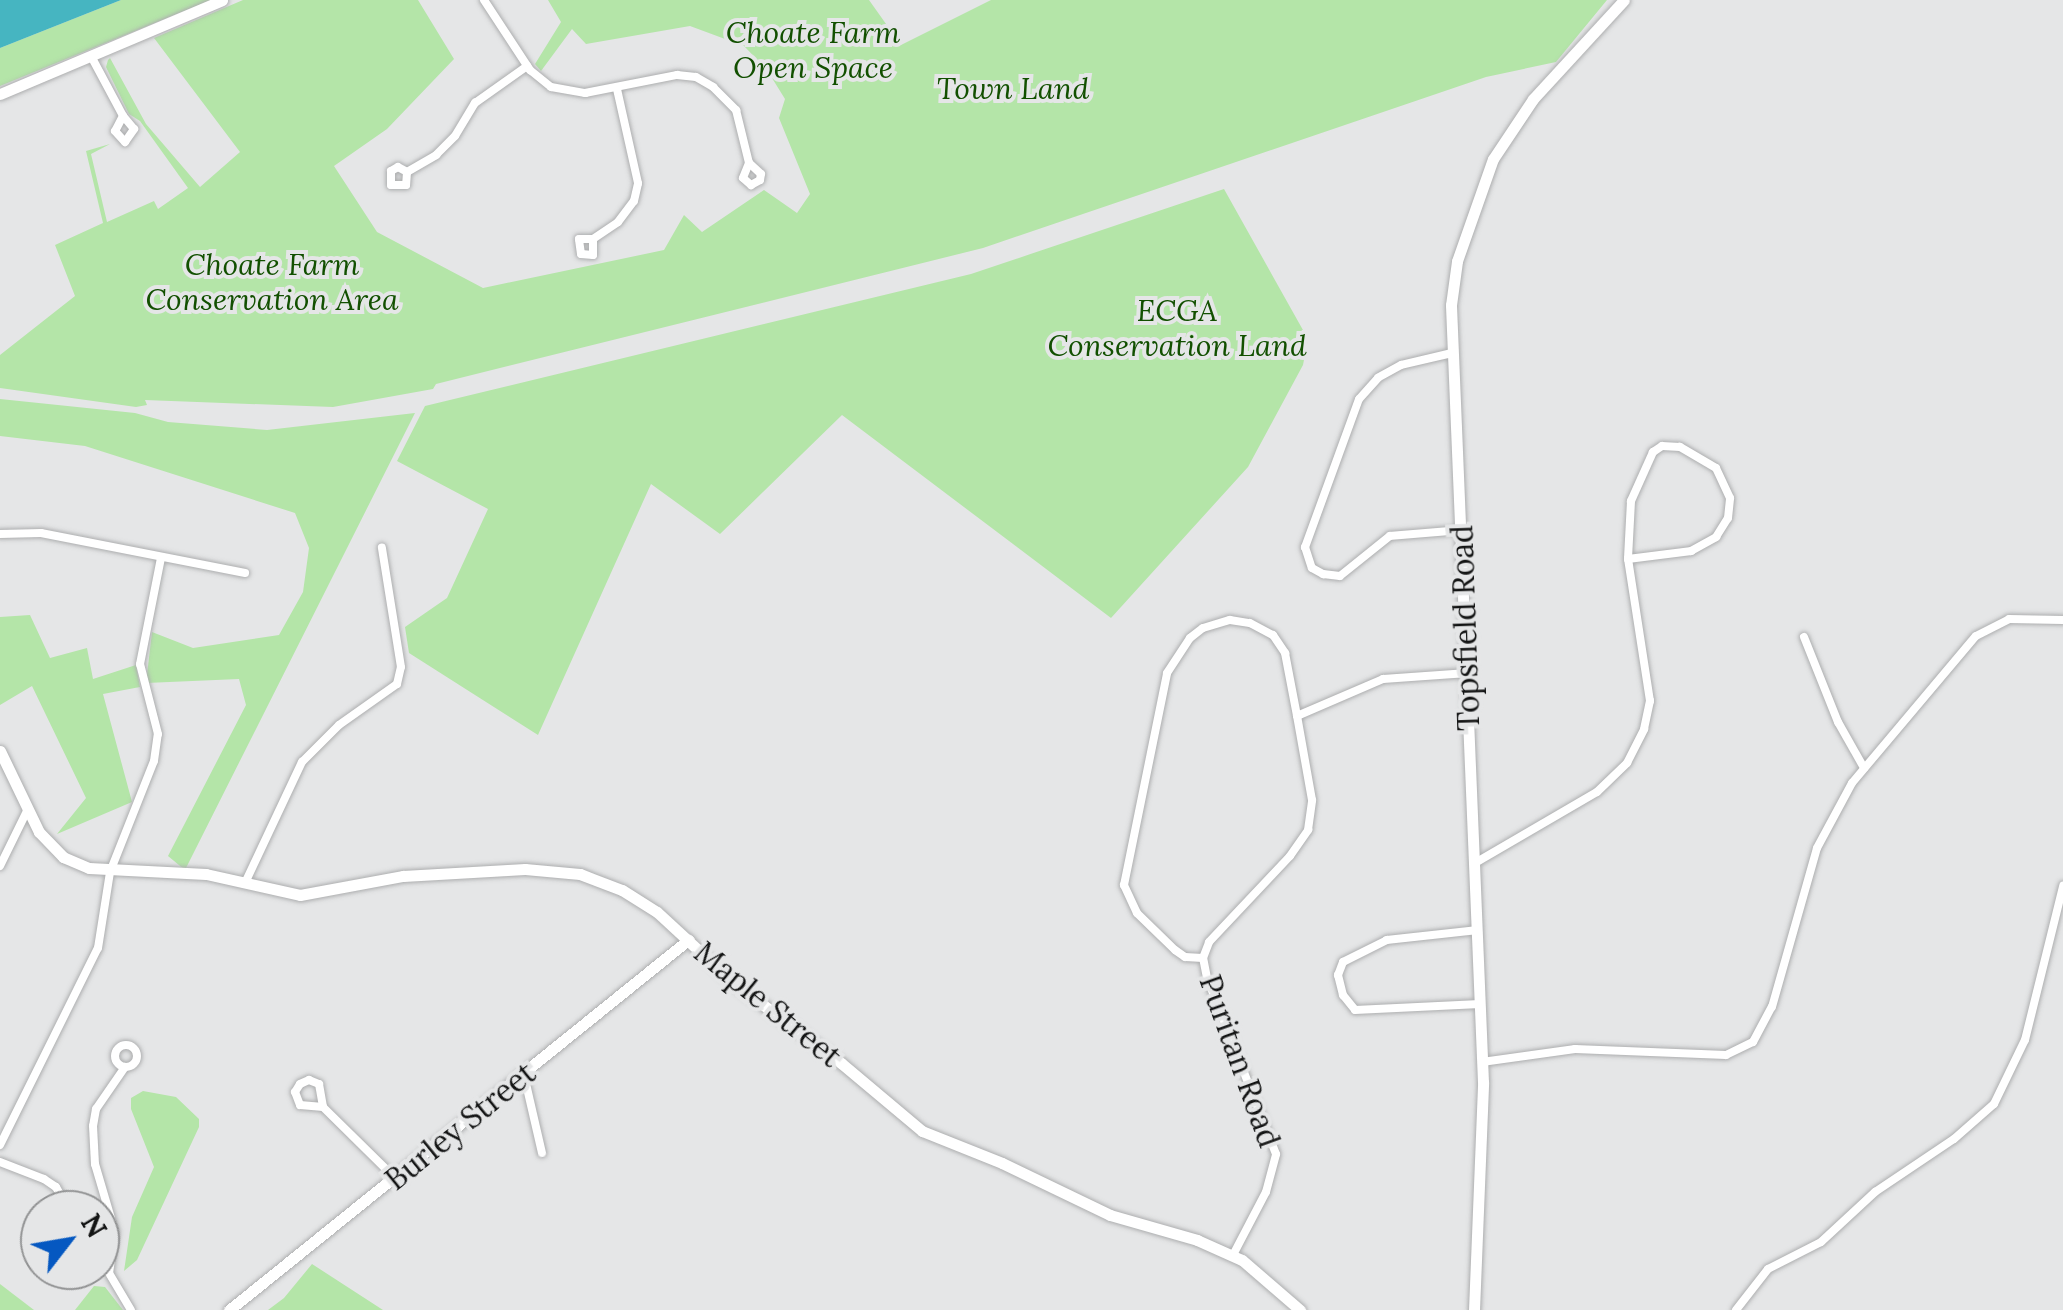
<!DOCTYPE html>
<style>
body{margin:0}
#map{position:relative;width:2063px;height:1310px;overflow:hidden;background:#e5e6e7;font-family:Lora,serif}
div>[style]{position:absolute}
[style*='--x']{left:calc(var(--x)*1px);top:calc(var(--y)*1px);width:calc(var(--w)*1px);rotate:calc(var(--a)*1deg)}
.green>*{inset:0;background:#b4e5a8}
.water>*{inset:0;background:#46b5c1}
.roads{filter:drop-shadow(0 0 2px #adaeaf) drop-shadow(0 0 2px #adaeaf)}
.street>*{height:8px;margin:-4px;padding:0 4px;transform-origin:4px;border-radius:4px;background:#fff}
.street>.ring{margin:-4px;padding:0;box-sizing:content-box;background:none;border:8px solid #fff;border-radius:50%}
.secondary>*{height:11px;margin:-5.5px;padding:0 5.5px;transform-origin:5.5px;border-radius:5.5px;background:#fff}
span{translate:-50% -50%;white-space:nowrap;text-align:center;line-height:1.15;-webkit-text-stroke:8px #e5e6e7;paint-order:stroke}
.park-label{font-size:30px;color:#125000;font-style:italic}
.street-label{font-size:30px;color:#131414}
.north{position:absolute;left:20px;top:1190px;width:100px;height:100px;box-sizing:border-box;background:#e5e6e7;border:2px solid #919293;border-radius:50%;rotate:59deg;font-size:28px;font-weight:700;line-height:40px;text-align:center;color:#131414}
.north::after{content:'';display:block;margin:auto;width:35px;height:45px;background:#0558c1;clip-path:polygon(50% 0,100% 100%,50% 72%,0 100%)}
</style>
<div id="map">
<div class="green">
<i style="clip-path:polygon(121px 0,211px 0,0 86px,0 48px)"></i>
<i style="clip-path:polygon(243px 0,418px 0,454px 59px,387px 129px,334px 166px,377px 232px,483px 288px,664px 250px,684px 215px,702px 232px,764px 190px,797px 213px,810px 194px,779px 118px,785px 99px,767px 70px,744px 46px,690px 26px,586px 44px,572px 29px,541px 71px,535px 64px,561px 22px,548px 0,869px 0,901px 45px,991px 0,1607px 0,1556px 62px,1486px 77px,983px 248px,436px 384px,433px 389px,333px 407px,145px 400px,147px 405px,136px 407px,0 388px,0 355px,75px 296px,55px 245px,103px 223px,86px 151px,110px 144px,91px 154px,107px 222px,154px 201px,158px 209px,188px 188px,140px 121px,129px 114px,106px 67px,108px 60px,110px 58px,146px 124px,200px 187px,240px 152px,154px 38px)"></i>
<i style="clip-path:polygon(1224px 189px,1308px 339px,1303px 365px,1248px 467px,1111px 618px,842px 415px,720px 534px,651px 484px,538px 735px,409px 653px,405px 627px,447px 598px,488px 509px,397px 461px,425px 406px,971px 274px)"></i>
<i style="clip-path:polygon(0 399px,135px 413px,168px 422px,267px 430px,415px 413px,185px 870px,168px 856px,246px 705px,239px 679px,146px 683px,152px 632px,193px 648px,279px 635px,303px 592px,309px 548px,295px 513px,85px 446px,0 436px)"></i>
<i style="clip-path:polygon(30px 615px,50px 658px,87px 648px,93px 679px,136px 665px,140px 687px,103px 694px,132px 802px,57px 834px,86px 798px,32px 686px,0 705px,0 617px)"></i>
<i style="clip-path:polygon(143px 1091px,176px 1097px,199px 1119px,199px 1127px,137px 1260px,124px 1271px,132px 1217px,154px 1167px,131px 1109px,131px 1098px)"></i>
<i style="clip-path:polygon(312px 1264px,383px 1310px,268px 1310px,284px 1298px)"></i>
<i style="clip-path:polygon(0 1284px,34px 1310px,0 1310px)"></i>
<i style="clip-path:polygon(94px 1286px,105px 1287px,123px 1310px,75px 1310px)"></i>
</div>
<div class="water">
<i style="clip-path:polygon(0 0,121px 0,0 48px)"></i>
</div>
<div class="roads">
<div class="street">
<i style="--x:484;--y:0;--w:84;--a:56.7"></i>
<i style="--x:530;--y:70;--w:27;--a:39"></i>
<i style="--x:551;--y:87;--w:35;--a:10"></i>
<i style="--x:585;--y:93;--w:94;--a:-11.1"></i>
<i style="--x:677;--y:75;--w:19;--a:6"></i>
<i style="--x:696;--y:77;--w:20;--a:30"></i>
<i style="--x:713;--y:87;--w:33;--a:45"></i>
<i style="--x:736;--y:110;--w:55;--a:76.2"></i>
<i style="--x:749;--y:163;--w:16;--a:112"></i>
<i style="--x:743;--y:178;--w:11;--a:41"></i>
<i style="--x:751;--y:185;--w:10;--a:-29"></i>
<i style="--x:760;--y:180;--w:6;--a:-81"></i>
<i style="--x:761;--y:174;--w:16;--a:-137"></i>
<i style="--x:91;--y:56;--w:68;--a:61.9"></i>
<i style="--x:123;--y:116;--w:17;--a:118"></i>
<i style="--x:115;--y:131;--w:15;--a:48"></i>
<i style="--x:125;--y:142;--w:16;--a:-55"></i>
<i style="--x:134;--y:129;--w:17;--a:-130"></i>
<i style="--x:407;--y:172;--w:13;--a:94"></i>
<i style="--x:406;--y:185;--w:15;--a:180"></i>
<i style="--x:391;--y:185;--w:14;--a:-90"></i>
<i style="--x:391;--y:171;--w:8;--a:-30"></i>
<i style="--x:398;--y:167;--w:10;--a:29"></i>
<i style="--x:407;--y:172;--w:34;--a:-30"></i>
<i style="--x:436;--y:155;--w:27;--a:-45"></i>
<i style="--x:455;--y:136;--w:39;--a:-59"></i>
<i style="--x:475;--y:103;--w:64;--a:-35.4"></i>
<i style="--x:593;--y:239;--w:16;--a:90"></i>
<i style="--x:593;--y:255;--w:12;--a:-175"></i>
<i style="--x:581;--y:254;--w:15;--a:-98"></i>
<i style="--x:579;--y:239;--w:14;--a:0"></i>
<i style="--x:593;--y:239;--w:30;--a:-34"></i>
<i style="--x:618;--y:222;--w:26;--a:-53"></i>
<i style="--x:634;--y:201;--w:18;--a:-77"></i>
<i style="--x:638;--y:183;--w:96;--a:-102.6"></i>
<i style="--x:1452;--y:353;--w:52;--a:166.8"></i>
<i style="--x:1401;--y:365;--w:26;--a:151"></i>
<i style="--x:1378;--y:378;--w:28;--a:132"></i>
<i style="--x:1359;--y:399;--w:158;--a:110"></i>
<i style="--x:1305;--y:547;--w:22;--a:72"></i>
<i style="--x:1312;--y:568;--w:13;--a:29"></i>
<i style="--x:1323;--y:574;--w:17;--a:7"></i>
<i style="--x:1340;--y:576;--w:64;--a:-38.7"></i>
<i style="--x:1390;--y:536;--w:71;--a:-4.8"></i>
<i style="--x:0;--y:534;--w:41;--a:-1.4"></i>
<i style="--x:41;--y:533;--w:208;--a:11.1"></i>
<i style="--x:1804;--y:637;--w:92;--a:68.2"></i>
<i style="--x:1838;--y:722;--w:53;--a:60.5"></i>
<i style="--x:1475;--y:863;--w:141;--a:-30.2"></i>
<i style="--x:1597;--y:792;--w:42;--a:-44"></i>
<i style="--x:1627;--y:763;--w:38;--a:-63"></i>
<i style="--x:1644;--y:729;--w:29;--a:-78"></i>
<i style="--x:1650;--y:701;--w:144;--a:-98.8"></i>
<i style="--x:1628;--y:559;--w:64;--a:-7.2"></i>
<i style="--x:1691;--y:551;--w:29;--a:-29"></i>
<i style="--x:1716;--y:537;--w:22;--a:-58"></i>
<i style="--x:1728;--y:518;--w:20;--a:-84"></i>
<i style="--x:1730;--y:498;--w:33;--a:-115"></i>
<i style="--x:1716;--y:468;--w:42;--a:-149.7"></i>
<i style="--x:1680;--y:447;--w:18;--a:-177"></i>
<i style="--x:1662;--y:446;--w:11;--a:146"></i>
<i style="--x:1653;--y:452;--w:54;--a:114.2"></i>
<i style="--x:1631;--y:501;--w:58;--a:93"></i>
<i style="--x:0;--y:866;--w:61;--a:-63.9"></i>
<i style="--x:245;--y:883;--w:134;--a:-64.8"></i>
<i style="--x:302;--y:762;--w:52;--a:-45"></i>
<i style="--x:339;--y:725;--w:71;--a:-35.3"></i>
<i style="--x:397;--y:684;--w:17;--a:-77"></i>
<i style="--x:401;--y:667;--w:121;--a:-99.1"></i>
<i style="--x:1478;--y:930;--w:92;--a:173.7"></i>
<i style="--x:1387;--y:940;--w:49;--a:153.4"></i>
<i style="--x:1343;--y:962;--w:14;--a:111"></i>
<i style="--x:1338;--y:975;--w:21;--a:76"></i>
<i style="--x:1343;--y:995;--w:19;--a:51"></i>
<i style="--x:1355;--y:1010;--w:125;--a:-2.7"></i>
<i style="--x:1203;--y:958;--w:18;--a:-177"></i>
<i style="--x:1185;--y:957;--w:12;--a:-145"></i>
<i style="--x:1175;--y:950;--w:53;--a:-135.8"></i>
<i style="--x:1137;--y:913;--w:31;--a:-115"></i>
<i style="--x:1124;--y:885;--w:216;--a:-78.5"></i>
<i style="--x:1167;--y:673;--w:42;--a:-56.7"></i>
<i style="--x:1190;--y:638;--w:16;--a:-38"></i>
<i style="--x:1203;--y:628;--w:28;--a:-17"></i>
<i style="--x:1230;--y:620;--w:20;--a:9"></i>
<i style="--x:1250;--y:623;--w:26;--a:28"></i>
<i style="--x:1273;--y:635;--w:22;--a:56"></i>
<i style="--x:1285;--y:653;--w:64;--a:79.2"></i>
<i class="ring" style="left:115px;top:1045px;width:14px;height:14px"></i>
<i style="--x:1482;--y:1062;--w:94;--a:-8"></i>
<i style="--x:1575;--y:1049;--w:151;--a:2.3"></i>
<i style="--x:1726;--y:1055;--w:30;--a:-26"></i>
<i style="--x:1753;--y:1042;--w:40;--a:-62"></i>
<i style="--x:1772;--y:1007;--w:165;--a:-74.2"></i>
<i style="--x:1817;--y:848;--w:74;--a:-61.7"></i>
<i style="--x:1852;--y:783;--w:192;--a:-49.9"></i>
<i style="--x:1976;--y:636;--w:37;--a:-27"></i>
<i style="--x:2009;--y:619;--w:54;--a:1.1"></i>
<i style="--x:125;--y:1067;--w:51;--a:124.6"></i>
<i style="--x:96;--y:1109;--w:17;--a:100"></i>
<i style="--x:93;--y:1126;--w:38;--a:87"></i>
<i style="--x:95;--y:1164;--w:71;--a:73.6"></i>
<i style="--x:115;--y:1232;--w:41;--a:98.3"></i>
<i style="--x:109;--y:1273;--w:43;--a:59.3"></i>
<i style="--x:524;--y:1075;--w:80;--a:77"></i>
<i style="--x:323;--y:1107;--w:23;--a:-175"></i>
<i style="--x:300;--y:1105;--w:14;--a:-111"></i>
<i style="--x:295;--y:1092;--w:9;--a:-58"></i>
<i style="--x:300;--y:1084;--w:10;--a:-24"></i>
<i style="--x:309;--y:1080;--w:11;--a:22"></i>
<i style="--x:319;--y:1084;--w:23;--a:80"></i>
<i style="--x:323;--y:1107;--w:101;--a:44.6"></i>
<i style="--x:0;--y:1145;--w:220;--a:-63.6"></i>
<i style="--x:98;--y:948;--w:77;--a:-81"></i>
<i style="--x:110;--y:872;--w:119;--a:-68.4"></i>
<i style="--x:154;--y:761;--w:27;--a:-82"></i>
<i style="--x:158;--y:734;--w:72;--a:-104.4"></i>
<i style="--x:140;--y:664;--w:108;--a:-78.8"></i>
<i style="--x:0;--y:1162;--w:47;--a:21.1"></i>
<i style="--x:44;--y:1179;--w:14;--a:34"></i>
<i style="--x:56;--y:1187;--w:26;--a:61"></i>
<i style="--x:1233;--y:1255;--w:71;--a:-62.4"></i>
<i style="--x:1266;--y:1192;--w:39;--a:-75"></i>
<i style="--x:1276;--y:1154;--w:189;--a:-111.4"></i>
<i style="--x:1207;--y:978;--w:20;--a:-101"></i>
<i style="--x:1203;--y:958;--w:17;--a:-69"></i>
<i style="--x:1209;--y:942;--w:118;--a:-46.7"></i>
<i style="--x:1290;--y:856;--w:32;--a:-55"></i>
<i style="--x:1308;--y:830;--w:30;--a:-82"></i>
<i style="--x:1312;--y:800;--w:85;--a:-100.1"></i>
<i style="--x:1297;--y:716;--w:94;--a:-23.3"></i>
<i style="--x:1383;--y:679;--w:85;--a:-4"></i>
<i style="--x:1736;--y:1310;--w:52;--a:-52"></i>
<i style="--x:1768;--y:1269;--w:59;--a:-27"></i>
<i style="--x:1821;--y:1242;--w:74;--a:-42.8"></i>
<i style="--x:1875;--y:1192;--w:95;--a:-33.9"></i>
<i style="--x:1954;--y:1139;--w:53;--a:-41.2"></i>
<i style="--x:1994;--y:1104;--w:71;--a:-64.2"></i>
<i style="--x:2025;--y:1040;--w:159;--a:-76.1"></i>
</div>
<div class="secondary">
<i style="--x:0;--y:94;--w:241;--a:-22.9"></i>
<i style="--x:0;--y:751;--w:90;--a:64.3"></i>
<i style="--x:39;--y:832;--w:35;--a:46"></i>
<i style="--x:63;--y:857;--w:28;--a:23"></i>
<i style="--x:89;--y:868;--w:117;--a:2.9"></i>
<i style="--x:206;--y:874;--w:96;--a:12.6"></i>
<i style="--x:300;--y:895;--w:105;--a:-10.5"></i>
<i style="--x:403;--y:876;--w:122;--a:-3.3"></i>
<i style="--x:525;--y:869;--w:55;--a:5.2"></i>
<i style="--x:580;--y:874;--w:45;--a:20.9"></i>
<i style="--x:622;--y:890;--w:41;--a:32.2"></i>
<i style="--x:657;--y:912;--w:106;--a:42.7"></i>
<i style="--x:735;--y:984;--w:132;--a:36.7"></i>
<i style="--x:841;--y:1063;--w:106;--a:40"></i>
<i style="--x:922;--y:1131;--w:86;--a:21.8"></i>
<i style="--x:1002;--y:1163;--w:120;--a:25.7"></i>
<i style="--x:1110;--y:1215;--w:91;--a:16"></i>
<i style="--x:1197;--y:1240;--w:49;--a:24"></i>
<i style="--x:1242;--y:1260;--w:77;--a:40.8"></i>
<i style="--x:229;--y:1310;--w:590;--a:-38.87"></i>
<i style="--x:1474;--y:1310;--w:228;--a:-87.7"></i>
<i style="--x:1483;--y:1082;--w:778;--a:-92.36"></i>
<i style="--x:1451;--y:305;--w:44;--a:-82.2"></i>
<i style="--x:1457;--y:261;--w:108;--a:-70.6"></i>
<i style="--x:1493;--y:159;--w:72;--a:-56.3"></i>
<i style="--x:1533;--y:99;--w:134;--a:-47.4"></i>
</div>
</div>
<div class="park-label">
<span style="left:813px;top:49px">Choate Farm<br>Open Space</span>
<span style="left:1013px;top:88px">Town Land</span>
<span style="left:272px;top:281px">Choate Farm<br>Conservation Area</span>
<span style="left:1177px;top:327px">ECGA<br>Conservation Land</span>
</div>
<div class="street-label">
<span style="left:1465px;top:628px;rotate:-92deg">Topsfield Road</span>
<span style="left:768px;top:1004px;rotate:39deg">Maple Street</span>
<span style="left:1240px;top:1061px;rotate:70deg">Puritan Road</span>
<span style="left:460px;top:1126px;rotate:-39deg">Burley Street</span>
</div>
<div class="north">N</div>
</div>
